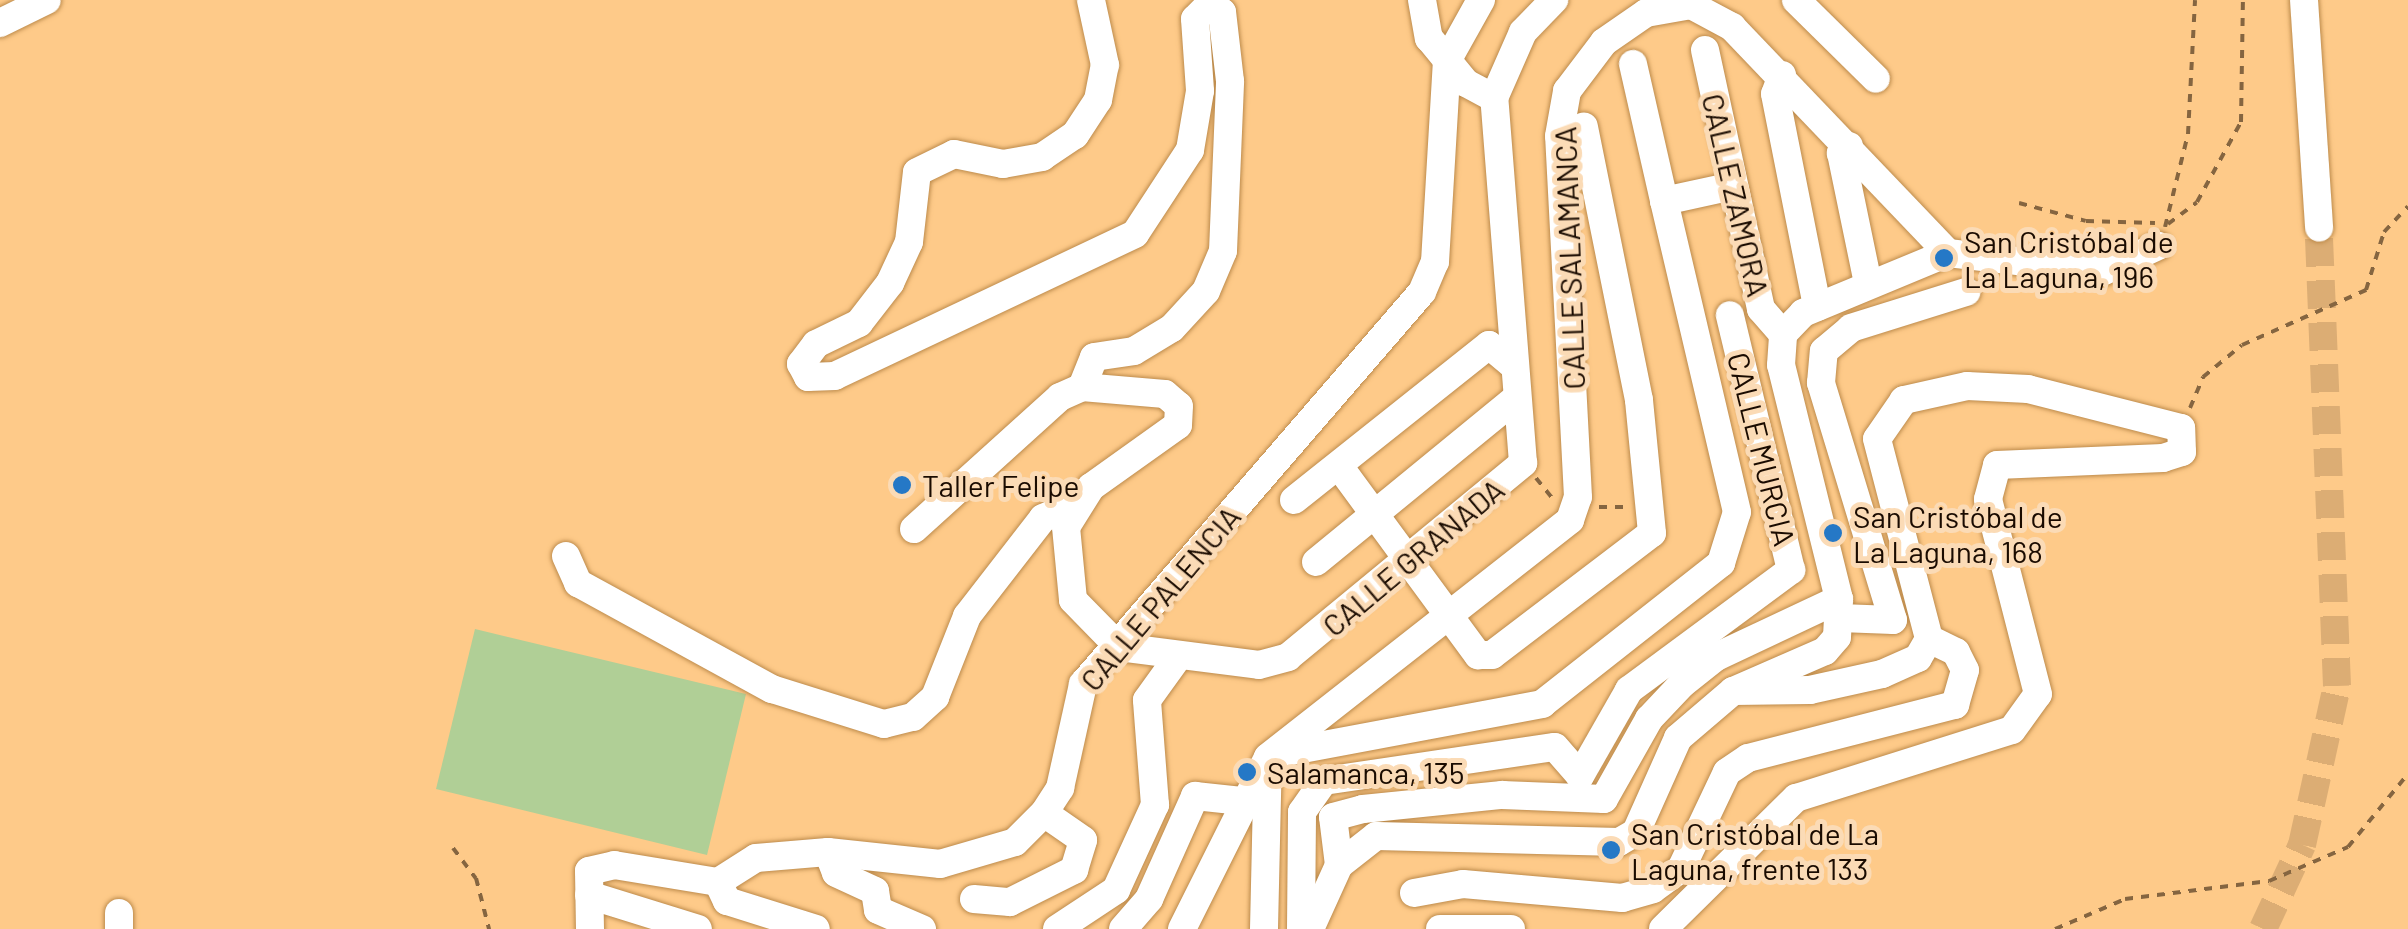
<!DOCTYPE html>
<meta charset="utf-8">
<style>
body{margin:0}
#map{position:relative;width:2408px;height:929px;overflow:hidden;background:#feca89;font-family:Barlow,sans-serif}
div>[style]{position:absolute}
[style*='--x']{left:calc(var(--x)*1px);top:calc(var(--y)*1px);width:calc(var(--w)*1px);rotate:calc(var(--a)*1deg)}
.green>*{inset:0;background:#b0cf96}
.minor-tunnel>*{height:28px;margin-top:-14px;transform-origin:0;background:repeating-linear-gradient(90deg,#dcad74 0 28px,transparent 0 42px)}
.path>*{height:4px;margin-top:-2px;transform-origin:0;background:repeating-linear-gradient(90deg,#856540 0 8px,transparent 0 16px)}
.roads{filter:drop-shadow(0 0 2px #bd8b4c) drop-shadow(0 0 2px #bd8b4c)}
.minor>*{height:28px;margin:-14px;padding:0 14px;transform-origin:14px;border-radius:14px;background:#fff}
.dots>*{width:28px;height:28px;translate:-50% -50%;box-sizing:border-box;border:5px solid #fbdbb6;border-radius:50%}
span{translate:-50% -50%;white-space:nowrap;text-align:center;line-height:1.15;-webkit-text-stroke:10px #fbdbb6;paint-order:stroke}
.street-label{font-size:30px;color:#1a0b00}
.poi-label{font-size:30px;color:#1a0b00}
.left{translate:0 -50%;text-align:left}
</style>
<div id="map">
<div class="green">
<i style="clip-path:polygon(475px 629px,746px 694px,707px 855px,436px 789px)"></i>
</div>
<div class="minor-tunnel">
<i style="--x:2263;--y:929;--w:93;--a:-65.1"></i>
<i style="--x:2302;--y:845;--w:163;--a:-77.6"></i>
<i style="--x:2337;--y:686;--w:458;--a:-92.3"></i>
</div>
<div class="path">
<i style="--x:2019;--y:203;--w:69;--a:15"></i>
<i style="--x:2086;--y:221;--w:69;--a:1.7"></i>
<i style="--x:2168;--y:224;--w:36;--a:-37"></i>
<i style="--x:2197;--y:202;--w:91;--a:-61.2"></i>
<i style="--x:2241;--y:122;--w:122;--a:-89.1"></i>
<i style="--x:2165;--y:227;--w:96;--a:-76.1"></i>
<i style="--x:2188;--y:134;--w:134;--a:-87"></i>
<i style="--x:2190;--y:408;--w:34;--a:-67"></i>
<i style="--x:2203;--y:377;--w:50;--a:-39.4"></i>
<i style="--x:2242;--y:345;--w:136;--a:-23.9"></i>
<i style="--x:2366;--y:290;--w:61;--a:-72.8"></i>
<i style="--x:2384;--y:232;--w:35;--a:-47"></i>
<i style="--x:1536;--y:478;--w:26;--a:51"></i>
<i style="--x:1599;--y:507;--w:31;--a:0"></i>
<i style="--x:453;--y:848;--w:38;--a:53"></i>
<i style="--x:476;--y:878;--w:53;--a:75.7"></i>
<i style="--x:2055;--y:929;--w:76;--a:-23.2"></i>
<i style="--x:2125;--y:899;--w:145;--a:-7.1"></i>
<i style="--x:2269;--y:881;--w:86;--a:-23.3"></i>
<i style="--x:2348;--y:847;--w:94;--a:-50.6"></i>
</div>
<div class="roads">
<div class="minor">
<i style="--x:1422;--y:0;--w:39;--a:80"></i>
<i style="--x:1429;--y:38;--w:58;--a:50.6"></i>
<i style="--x:1466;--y:83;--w:32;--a:28"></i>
<i style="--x:1796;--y:0;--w:112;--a:44.6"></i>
<i style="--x:2304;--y:0;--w:228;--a:86.2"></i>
<i style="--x:0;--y:23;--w:52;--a:-26.1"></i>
<i style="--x:1705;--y:50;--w:265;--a:77.8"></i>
<i style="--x:1761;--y:309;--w:33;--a:49"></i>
<i style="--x:1633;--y:64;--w:140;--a:77.2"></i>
<i style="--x:1782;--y:75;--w:20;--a:110"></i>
<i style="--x:1775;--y:94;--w:217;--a:78.8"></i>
<i style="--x:1849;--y:146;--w:11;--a:139"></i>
<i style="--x:1841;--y:153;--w:133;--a:78.3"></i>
<i style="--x:1082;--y:387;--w:32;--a:-68"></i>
<i style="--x:1094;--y:357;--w:40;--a:-8.5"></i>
<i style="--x:1134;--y:351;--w:44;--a:-31.2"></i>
<i style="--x:1172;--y:328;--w:50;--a:-47.4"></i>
<i style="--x:1206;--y:291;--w:43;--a:-67"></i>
<i style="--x:1223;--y:251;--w:170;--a:-87.6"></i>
<i style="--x:1230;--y:81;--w:69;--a:-96.6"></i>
<i style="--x:1222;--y:12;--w:14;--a:-146"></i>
<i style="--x:1210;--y:4;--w:21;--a:135"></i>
<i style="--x:1195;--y:19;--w:72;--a:86"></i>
<i style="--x:1200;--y:91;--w:60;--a:99.6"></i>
<i style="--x:1190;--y:150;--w:100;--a:123.2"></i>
<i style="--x:1135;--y:234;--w:332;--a:154.7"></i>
<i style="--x:835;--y:376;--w:27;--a:178"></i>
<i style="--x:808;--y:377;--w:15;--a:-118"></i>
<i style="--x:801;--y:364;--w:25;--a:-53"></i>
<i style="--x:816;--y:344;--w:48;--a:-26"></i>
<i style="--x:859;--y:323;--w:51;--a:-52.2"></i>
<i style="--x:890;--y:283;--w:45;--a:-65.1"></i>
<i style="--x:909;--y:242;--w:70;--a:-83.5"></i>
<i style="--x:917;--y:172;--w:41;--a:-25.9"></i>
<i style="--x:954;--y:154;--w:50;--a:11.5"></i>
<i style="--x:1003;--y:164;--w:40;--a:-10"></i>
<i style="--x:1042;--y:157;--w:40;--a:-34"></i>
<i style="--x:1075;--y:135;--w:42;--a:-56.7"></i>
<i style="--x:1098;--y:100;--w:36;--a:-79"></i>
<i style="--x:1105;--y:65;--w:66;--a:-102.2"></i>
<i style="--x:1339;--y:466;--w:235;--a:53.7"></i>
<i style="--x:1478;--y:655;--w:14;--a:0"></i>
<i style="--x:1492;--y:655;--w:201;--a:-37.3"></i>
<i style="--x:1652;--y:533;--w:134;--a:-95.6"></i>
<i style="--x:1639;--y:400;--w:279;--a:-101.4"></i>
<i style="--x:1294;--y:500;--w:249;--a:-38.5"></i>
<i style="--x:1489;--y:345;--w:30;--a:40"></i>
<i style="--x:914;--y:529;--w:197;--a:-42.1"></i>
<i style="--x:1060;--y:397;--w:24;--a:-24"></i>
<i style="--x:1082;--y:387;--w:83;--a:4.8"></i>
<i style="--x:1165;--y:394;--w:18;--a:41"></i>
<i style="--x:1179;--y:406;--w:19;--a:93"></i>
<i style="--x:1178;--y:425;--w:107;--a:144.5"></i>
<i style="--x:1091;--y:487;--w:47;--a:122"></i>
<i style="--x:1066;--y:527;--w:73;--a:84.5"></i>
<i style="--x:1073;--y:600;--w:66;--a:45.6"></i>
<i style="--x:566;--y:556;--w:30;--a:66"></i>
<i style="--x:578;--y:583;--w:221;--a:28.7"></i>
<i style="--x:772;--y:689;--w:117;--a:17.4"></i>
<i style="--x:884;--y:724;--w:30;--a:-14"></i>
<i style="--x:913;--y:717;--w:30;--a:-42"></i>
<i style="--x:935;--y:697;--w:87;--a:-68.4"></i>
<i style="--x:967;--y:616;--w:124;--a:-52.2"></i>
<i style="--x:1043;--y:518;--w:34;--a:-24"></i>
<i style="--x:1316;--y:562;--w:254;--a:-39.3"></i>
<i style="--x:1840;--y:618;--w:53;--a:2.2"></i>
<i style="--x:1893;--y:620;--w:248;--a:-106.9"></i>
<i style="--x:1821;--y:383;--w:32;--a:-85"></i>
<i style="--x:1824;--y:351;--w:35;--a:-40"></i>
<i style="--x:1851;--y:328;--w:121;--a:-17.4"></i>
<i style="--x:1119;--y:647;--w:141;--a:7.3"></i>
<i style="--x:1259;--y:665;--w:30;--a:-15"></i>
<i style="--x:1288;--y:657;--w:305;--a:-39.5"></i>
<i style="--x:1523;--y:463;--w:366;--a:-94.5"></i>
<i style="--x:1494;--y:98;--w:72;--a:-66.3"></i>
<i style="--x:1523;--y:32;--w:45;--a:-45.9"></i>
<i style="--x:1281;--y:753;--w:266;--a:-10.6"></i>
<i style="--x:1542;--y:704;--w:228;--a:-38.2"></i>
<i style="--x:1721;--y:563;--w:53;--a:-72.6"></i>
<i style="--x:1737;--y:512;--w:319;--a:-103.2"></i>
<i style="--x:1664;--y:201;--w:71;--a:-12.3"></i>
<i style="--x:828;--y:852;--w:22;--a:69"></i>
<i style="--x:836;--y:873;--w:43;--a:24.8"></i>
<i style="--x:875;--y:891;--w:19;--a:81"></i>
<i style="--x:878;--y:910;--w:48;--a:23.4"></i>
<i style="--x:1339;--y:865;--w:48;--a:-97.1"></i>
<i style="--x:1333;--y:817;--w:31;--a:-15"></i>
<i style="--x:1363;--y:809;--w:140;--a:-5.8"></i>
<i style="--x:1502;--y:795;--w:102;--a:2.2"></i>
<i style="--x:1604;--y:799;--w:92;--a:-60.6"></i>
<i style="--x:1649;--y:719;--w:48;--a:-46.7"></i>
<i style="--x:1682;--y:684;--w:43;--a:-38.5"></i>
<i style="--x:1716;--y:657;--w:136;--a:-25.2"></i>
<i style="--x:718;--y:882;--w:21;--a:65"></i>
<i style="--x:727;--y:901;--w:93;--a:17.5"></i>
<i style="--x:1414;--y:893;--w:50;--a:-10.4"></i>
<i style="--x:1463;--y:884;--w:160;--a:5"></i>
<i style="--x:1622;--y:898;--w:32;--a:-16"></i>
<i style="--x:1653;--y:889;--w:34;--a:-36"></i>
<i style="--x:1681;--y:869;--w:107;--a:-64.6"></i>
<i style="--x:1727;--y:772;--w:25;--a:-34"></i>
<i style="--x:1748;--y:758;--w:214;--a:-14.4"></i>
<i style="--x:1955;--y:705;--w:36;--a:-74"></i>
<i style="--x:1965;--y:670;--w:20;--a:-117"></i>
<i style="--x:1956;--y:652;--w:30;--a:-154"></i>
<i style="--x:589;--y:895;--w:114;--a:17.3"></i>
<i style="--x:974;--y:899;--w:36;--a:5"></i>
<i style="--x:1010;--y:902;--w:72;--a:-26.6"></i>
<i style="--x:1074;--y:870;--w:31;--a:-73"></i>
<i style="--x:1083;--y:840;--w:47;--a:-145.3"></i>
<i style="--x:119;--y:929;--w:16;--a:-90"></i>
<i style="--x:590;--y:929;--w:58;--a:-91"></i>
<i style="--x:589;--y:871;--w:26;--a:-13"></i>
<i style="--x:614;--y:865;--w:105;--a:9.3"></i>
<i style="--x:718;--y:882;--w:45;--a:-32.3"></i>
<i style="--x:756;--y:858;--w:72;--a:-4.8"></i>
<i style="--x:828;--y:852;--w:113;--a:6.1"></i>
<i style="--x:940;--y:864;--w:78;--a:-16.3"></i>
<i style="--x:1015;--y:842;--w:41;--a:-45"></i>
<i style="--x:1044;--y:813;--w:30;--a:-57"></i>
<i style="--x:1060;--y:788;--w:107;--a:-77.5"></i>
<i style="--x:1083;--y:684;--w:518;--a:-49.15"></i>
<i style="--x:1422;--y:292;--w:33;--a:-67"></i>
<i style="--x:1435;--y:262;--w:201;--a:-86.6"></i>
<i style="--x:1447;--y:61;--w:70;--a:-60.9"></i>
<i style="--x:1057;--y:929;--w:71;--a:-33.5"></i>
<i style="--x:1116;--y:890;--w:94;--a:-65.4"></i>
<i style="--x:1155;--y:805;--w:105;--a:-94.4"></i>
<i style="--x:1147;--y:700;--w:53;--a:-54.2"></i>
<i style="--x:1123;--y:929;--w:40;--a:-49"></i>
<i style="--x:1149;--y:899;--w:113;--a:-65.9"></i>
<i style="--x:1195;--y:796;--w:47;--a:6.1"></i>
<i style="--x:1182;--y:929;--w:192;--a:-63.4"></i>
<i style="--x:1268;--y:757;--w:384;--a:-38.1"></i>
<i style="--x:1570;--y:520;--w:24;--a:-71"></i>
<i style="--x:1578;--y:497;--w:361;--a:-93"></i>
<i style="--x:1559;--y:136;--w:46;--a:-79.9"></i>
<i style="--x:1567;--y:91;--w:61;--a:-52.9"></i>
<i style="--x:1604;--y:42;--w:51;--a:-34.6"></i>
<i style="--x:1646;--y:13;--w:46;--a:-10.1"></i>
<i style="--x:1691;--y:5;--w:47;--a:28.2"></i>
<i style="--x:1732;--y:27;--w:313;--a:46.3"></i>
<i style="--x:1264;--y:929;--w:171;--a:-88.7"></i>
<i style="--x:1301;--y:929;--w:117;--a:-89.5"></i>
<i style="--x:1302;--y:812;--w:38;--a:-55"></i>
<i style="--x:1324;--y:781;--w:233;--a:-8.4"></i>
<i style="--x:1555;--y:747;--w:38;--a:49"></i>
<i style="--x:1580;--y:776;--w:99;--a:-60.3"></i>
<i style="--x:1629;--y:690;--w:202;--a:-36.5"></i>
<i style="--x:1791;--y:570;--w:262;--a:-103.5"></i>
<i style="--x:1310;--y:929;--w:70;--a:-65.6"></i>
<i style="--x:1339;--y:865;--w:47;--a:-38.1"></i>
<i style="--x:1376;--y:836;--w:243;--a:1.4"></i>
<i style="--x:1619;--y:842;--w:20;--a:-30"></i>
<i style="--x:1636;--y:832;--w:103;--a:-65.9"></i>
<i style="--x:1678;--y:738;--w:72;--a:-40.5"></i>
<i style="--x:1733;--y:691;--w:100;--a:-23.5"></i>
<i style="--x:1825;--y:651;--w:18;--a:-49"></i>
<i style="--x:1837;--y:637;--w:38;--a:-87"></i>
<i style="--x:1839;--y:599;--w:241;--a:-103.9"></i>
<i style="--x:1781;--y:365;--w:31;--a:-86"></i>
<i style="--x:1783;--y:334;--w:29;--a:-46"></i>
<i style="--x:1803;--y:313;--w:157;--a:-22.5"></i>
<i style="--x:1948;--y:253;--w:157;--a:6.6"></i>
<i style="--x:2104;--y:271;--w:60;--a:-24.8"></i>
<i style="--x:1440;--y:929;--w:71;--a:0"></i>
<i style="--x:1663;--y:929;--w:187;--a:-44.6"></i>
<i style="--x:1796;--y:798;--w:226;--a:-17.5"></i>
<i style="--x:2012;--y:730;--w:44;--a:-54.2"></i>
<i style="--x:2038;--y:694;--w:201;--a:-104.4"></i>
<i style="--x:1988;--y:499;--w:35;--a:-75"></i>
<i style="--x:1997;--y:465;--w:166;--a:-2.4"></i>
<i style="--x:2163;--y:458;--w:20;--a:-18"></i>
<i style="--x:2182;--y:452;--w:24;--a:-92"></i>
<i style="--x:2181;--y:428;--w:158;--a:-165.7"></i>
<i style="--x:2028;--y:389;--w:61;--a:-177.2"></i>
<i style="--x:1967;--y:386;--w:65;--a:167.5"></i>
<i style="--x:1904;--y:400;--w:47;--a:124.7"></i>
<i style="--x:1877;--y:439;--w:207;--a:75.4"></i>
<i style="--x:1929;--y:639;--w:22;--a:120"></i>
<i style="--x:1918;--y:658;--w:39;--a:156"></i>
<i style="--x:1882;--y:674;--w:74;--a:167.5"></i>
<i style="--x:1810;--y:690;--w:77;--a:179.3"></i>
</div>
</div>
<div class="dots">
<i style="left:1944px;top:258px;background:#2578c6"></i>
<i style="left:902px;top:485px;background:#2578c6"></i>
<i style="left:1833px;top:533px;background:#2578c6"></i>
<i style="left:1247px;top:772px;background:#2578c6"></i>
<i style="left:1611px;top:850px;background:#2578c6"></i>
</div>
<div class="street-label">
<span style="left:1736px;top:195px;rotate:77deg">CALLE ZAMORA</span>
<span style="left:1569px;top:258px;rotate:-92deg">CALLE SALAMANCA</span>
<span style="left:1762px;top:449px;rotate:76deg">CALLE MURCIA</span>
<span style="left:1413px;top:557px;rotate:-40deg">CALLE GRANADA</span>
<span style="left:1160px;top:598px;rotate:-50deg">CALLE PALENCIA</span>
</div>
<div class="poi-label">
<span class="left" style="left:1964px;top:258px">San Cristóbal de<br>La Laguna, 196</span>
<span class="left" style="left:922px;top:485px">Taller Felipe</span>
<span class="left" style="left:1853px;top:533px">San Cristóbal de<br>La Laguna, 168</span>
<span class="left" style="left:1267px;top:772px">Salamanca, 135</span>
<span class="left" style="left:1631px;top:850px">San Cristóbal de La<br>Laguna, frente 133</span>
</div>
</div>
